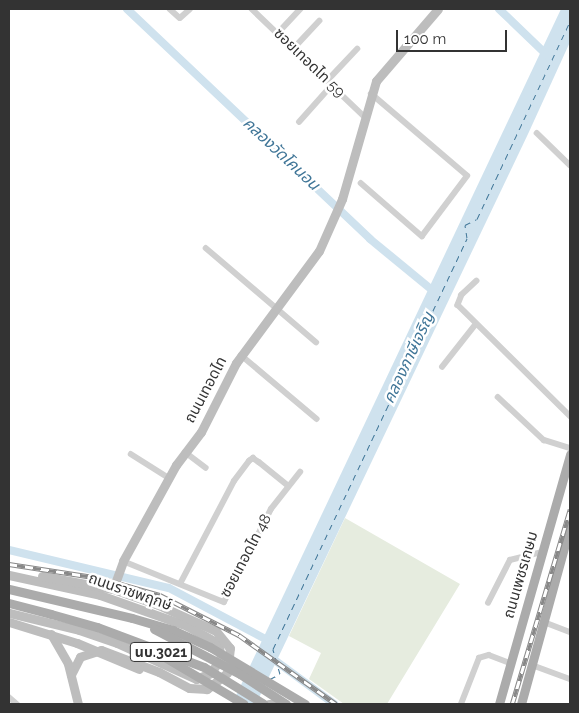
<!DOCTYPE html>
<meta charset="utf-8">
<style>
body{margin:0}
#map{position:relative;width:579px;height:713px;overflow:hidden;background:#fff;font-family:Raleway,"Noto Sans Thai",sans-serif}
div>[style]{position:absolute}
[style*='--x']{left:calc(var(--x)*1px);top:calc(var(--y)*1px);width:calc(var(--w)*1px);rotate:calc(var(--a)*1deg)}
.green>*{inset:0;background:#e6ecdf}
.water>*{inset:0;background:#cfe2ee}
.canal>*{height:8px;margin:-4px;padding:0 4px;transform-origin:4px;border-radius:4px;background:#cfe2ee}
.ferry>*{height:1px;margin-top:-0.5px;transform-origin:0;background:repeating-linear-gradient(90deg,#3f7597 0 6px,transparent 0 11px)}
.street>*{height:5.5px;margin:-2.75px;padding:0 2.75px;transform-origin:2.75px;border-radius:2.75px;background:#d0d0d0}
.secondary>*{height:9px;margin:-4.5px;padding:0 4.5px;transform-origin:4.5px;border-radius:4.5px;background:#bdbdbd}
.primary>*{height:9px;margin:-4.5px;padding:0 4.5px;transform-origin:4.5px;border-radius:4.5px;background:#ababab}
.rail>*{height:4.5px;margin-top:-2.25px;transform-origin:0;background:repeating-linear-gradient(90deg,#fff 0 8px,#888 0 16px);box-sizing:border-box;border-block:1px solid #888}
.primary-bridge>*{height:9px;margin:-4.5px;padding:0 4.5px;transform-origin:4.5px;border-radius:4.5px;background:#ababab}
span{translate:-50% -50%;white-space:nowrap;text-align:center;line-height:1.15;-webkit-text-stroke:5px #fff;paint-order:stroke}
.shield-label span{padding:1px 4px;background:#fff;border:1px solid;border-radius:4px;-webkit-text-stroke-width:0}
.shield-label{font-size:14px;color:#333;font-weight:700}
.street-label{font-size:15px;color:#333}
.water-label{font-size:16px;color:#3f7597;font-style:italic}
.frame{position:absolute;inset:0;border:10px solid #333;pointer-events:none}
.scale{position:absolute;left:396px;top:30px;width:111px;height:22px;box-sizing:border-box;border:2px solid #333;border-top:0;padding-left:6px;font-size:15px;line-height:18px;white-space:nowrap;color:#333;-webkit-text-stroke:4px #fff;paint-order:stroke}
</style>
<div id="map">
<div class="green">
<i style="clip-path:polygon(345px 518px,460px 584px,387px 704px,344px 704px,309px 679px,321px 653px,289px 636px)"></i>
</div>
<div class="water">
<i style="clip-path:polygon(561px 9px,570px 9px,570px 42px,528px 134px,256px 704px,232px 704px)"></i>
</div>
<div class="canal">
<i style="--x:127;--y:9;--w:335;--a:43.4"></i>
<i style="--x:370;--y:239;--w:87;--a:39.4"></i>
<i style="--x:499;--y:9;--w:68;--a:43.8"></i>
<i style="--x:9;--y:550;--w:164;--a:13.4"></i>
<i style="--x:169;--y:588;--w:115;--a:27.9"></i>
<i style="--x:269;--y:656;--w:81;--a:36.4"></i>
</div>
<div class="ferry">
<i style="--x:270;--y:679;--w:11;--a:-27"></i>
<i style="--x:280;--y:674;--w:26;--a:-106"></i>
<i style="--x:273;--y:649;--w:454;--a:-64.7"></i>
<i style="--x:467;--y:238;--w:13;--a:-99"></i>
<i style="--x:465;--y:225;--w:13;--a:-27"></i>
<i style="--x:477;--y:219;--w:219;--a:-64.8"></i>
</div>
<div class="street">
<i style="--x:170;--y:9;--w:13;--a:42"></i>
<i style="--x:180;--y:18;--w:13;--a:-42"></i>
<i style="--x:252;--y:9;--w:156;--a:43.7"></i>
<i style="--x:278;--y:33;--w:33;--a:-47"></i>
<i style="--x:294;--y:48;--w:37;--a:-47"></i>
<i style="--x:327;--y:81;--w:44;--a:-46.8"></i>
<i style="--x:299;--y:122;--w:50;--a:-48.3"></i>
<i style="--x:537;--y:133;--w:46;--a:44.1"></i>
<i style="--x:361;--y:183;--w:81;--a:41"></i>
<i style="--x:422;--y:236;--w:75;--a:-53.1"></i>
<i style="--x:467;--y:176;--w:126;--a:-139.5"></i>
<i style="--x:206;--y:248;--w:145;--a:40.5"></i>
<i style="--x:477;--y:281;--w:21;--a:137"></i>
<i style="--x:462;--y:295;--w:11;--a:112"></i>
<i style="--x:458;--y:305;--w:158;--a:44.7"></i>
<i style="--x:241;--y:355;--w:99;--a:40.1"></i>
<i style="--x:442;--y:367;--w:53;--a:-51.8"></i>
<i style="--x:498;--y:397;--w:63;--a:43.1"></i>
<i style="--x:544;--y:440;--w:27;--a:17"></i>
<i style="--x:185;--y:452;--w:26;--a:37"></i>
<i style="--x:131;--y:454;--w:45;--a:32.3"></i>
<i style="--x:123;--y:561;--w:109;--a:22.1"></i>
<i style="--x:224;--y:602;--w:104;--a:-63.2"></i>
<i style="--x:271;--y:509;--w:47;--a:-51.9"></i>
<i style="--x:180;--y:584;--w:116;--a:-62.3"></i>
<i style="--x:234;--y:481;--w:25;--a:-53"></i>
<i style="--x:249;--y:461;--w:5;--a:-37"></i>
<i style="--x:253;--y:458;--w:7;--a:34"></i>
<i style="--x:259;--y:462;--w:38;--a:39"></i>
<i style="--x:488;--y:603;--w:48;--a:-62.9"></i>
<i style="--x:510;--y:560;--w:33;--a:-14"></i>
<i style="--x:544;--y:622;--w:28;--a:21"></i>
<i style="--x:532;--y:665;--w:40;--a:20.2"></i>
<i style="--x:9;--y:697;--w:11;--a:41"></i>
<i style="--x:461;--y:704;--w:49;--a:-68.6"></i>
<i style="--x:479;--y:658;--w:10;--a:-17"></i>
<i style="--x:489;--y:655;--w:22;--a:21"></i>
</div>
<div class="secondary">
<i style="--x:9;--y:575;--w:93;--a:12.4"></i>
<i style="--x:100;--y:595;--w:92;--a:19.6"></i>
<i style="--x:187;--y:626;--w:35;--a:29"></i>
<i style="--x:218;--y:643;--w:14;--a:78"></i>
<i style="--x:221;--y:657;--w:19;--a:122"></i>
<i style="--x:211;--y:673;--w:16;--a:158"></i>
<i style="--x:196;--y:679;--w:87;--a:-155.5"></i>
<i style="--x:117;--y:643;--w:40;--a:-161.1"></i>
<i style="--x:79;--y:630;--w:72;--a:-166.3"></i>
<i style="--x:42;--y:576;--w:72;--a:10.4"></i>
<i style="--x:113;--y:589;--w:46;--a:19.2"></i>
<i style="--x:156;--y:604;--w:66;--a:24.2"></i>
<i style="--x:216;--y:631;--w:22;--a:51"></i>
<i style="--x:230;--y:648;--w:25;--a:97"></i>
<i style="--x:227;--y:673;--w:26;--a:141"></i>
<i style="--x:207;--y:689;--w:18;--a:-177"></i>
<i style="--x:189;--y:688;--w:34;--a:-152"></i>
<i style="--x:159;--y:672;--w:62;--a:-159.2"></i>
<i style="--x:101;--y:650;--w:22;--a:162"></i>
<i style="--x:80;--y:657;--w:20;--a:117"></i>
<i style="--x:113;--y:589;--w:30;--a:-70"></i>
<i style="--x:123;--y:561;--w:110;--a:-61.1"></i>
<i style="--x:176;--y:465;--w:41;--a:-52.9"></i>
<i style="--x:201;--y:432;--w:77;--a:-63.1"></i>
<i style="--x:236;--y:363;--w:139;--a:-53.5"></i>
<i style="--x:319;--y:251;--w:57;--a:-66.1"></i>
<i style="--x:342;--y:199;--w:123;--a:-73.9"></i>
<i style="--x:376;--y:81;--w:95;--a:-49.3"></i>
<i style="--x:9;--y:622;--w:71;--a:17.2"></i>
<i style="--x:77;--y:643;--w:67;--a:22.8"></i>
<i style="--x:51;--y:634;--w:34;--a:60"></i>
<i style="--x:68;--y:664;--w:41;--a:76"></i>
<i style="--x:269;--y:704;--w:12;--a:0"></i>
</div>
<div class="primary">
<i style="--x:9;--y:589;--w:126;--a:13.3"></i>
<i style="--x:9;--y:603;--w:43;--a:14.7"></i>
<i style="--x:499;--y:704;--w:260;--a:-74.1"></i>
<i style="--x:521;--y:704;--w:185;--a:-74.6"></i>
</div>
<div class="rail">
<i style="--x:9;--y:564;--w:92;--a:8.7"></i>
<i style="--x:100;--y:578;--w:62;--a:15.8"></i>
<i style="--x:160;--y:595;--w:89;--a:26.9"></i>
<i style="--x:239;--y:635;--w:119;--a:35.4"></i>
<i style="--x:512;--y:704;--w:203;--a:-73.4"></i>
</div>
<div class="primary-bridge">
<i style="--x:51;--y:614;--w:48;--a:15.8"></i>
<i style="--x:97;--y:627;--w:114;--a:20.5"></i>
<i style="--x:204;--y:667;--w:70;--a:31.7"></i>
<i style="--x:132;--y:618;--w:43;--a:16.3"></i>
<i style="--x:173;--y:630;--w:41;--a:24.7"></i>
<i style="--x:210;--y:647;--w:111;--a:31"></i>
<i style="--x:154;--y:629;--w:97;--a:27.6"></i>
<i style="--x:240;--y:674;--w:55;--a:33.1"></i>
<i style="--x:161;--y:655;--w:96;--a:30.6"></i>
</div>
<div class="shield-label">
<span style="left:161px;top:652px">นบ.3021</span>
</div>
<div class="street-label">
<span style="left:309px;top:63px;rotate:44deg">ซอยเทอดไท 59</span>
<span style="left:206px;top:390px;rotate:-62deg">ถนนเทอดไท</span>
<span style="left:246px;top:556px;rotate:-62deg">ซอยเทอดไท 48</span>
<span style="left:521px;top:575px;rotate:-74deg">ถนนเพชรเกษม</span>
<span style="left:130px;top:592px;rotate:19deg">ถนนราชพฤกษ์</span>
</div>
<div class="water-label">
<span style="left:281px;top:154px;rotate:43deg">คลองวัดโคนอน</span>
<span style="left:409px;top:358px;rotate:-65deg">คลองภาษีเจริญ</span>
</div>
<div class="frame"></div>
<div class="scale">100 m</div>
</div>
